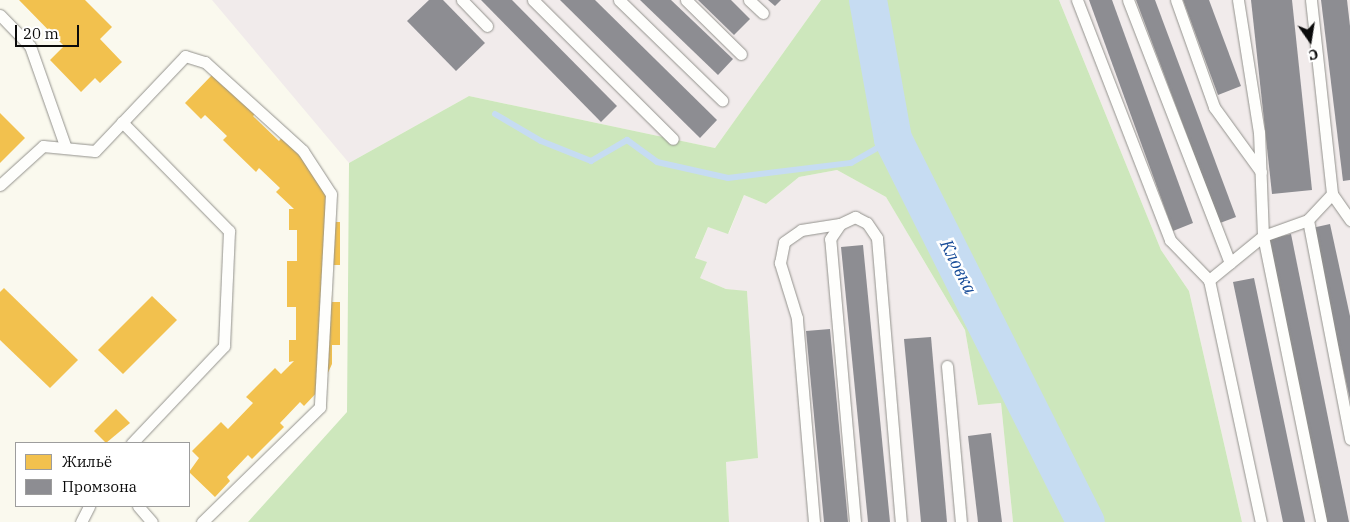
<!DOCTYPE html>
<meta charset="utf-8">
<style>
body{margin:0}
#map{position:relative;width:1350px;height:522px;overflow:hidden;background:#faf9ee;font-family:"IBM Plex Serif",serif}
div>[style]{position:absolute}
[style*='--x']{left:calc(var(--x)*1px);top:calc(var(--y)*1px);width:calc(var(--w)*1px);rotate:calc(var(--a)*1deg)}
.industrial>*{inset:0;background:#f1ebeb}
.forest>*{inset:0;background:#cde7bc}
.homes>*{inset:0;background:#f2c14e}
.industry>*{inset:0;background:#8d8d92}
.stream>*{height:6px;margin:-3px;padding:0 3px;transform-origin:3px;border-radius:3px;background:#c6dcf2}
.river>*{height:38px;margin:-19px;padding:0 19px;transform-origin:19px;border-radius:19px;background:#c6dcf2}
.roads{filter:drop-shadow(0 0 1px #93928d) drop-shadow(0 0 1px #93928d)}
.lane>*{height:11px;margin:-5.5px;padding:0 5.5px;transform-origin:5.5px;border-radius:5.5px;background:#fefefc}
span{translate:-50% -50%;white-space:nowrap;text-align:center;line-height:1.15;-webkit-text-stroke:5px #fff;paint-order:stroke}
.water-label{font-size:18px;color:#184c99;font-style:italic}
.legend{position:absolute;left:15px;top:442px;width:175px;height:65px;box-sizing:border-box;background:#fff;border:1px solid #9d9d9d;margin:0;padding:6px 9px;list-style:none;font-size:15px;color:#0b0b0b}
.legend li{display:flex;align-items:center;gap:10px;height:25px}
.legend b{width:25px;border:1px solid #9d9d9d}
.north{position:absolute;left:1285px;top:15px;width:50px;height:50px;-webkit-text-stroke:4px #fff;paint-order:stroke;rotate:167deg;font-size:14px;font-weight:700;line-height:20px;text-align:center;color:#0b0b0b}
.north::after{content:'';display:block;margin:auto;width:18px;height:22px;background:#0b0b0b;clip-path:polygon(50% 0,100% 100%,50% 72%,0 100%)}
.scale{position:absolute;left:15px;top:25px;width:64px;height:22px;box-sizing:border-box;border:2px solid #0b0b0b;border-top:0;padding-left:6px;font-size:15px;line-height:18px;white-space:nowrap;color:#0b0b0b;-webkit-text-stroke:4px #fff;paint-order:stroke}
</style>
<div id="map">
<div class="industrial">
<i style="clip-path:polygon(212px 0,821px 0,715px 148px,469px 96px,349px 163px)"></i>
<i style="clip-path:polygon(1059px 0,1350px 0,1350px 522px,1242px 522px,1189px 291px,1161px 250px)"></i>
<i style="clip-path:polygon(837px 170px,886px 197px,965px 330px,978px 405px,1001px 403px,1013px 522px,729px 522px,726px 462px,757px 458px,747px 292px,726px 289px,700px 278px,695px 259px,708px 227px,729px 233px,744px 195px,766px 204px,799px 177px)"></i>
</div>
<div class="forest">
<i style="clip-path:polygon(821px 0,1059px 0,1161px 250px,1189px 291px,1242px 522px,1013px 522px,1001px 403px,978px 405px,965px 330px,886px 197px,837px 170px,799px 177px,766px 204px,744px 195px,728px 234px,708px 227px,695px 258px,707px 262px,700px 278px,726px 289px,747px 291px,758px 458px,726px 462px,729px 522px,248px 522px,347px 412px,349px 163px,469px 96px,715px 148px)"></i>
</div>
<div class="homes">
<i style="clip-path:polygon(19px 0,85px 0,112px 27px,100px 39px,122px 62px,100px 83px,95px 78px,81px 92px,50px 60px,64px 46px)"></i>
<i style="clip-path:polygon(212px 75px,224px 87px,231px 80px,260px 109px,253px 116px,279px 141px,285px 134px,314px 163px,308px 169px,321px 181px,332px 208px,332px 222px,340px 222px,340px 265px,332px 265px,332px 302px,340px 302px,340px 345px,332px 345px,332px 364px,321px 388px,304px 406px,300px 402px,280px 423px,284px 427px,252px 459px,248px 455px,227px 477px,230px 481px,215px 497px,189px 472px,199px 458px,192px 451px,221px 422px,228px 429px,253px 403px,246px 397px,275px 368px,281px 374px,294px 361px,289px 362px,289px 340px,296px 340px,296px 307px,287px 307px,287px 261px,297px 261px,297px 230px,289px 230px,289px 209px,294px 209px,276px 192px,280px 188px,259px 168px,256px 172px,223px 140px,227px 136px,205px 115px,201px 119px,185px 103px)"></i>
<i style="clip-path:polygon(0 113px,25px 138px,0 163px)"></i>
<i style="clip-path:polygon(4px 288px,78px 360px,50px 388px,0 340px,0 292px)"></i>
<i style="clip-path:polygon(152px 296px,177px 320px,123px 374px,98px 350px)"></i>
<i style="clip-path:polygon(116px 409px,130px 423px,106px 443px,94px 431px)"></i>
</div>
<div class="industry">
<i style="clip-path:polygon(429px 0,443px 0,485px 43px,456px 71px,407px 21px)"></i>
<i style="clip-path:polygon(481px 0,512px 0,617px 106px,601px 122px)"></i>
<i style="clip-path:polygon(560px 0,595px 0,717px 120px,700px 138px)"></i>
<i style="clip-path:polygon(640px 0,671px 0,733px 59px,718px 75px)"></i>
<i style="clip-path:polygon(698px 0,731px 0,750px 19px,734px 35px)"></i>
<i style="clip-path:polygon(768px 0,781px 0,775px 6px)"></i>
<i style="clip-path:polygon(1089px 0,1112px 0,1193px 223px,1173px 231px)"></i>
<i style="clip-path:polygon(1136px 0,1155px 0,1236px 217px,1220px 223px)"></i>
<i style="clip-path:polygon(1183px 0,1209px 0,1241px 86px,1218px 95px)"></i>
<i style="clip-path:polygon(1251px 0,1292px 0,1312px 190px,1272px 194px)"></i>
<i style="clip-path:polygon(1321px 0,1347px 0,1350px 26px,1350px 180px,1343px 181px)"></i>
<i style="clip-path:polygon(1330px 224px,1350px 316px,1350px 400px,1312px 228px)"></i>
<i style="clip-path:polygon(1291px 234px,1349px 522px,1327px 522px,1269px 239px)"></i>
<i style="clip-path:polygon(863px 245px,890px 522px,868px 522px,841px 247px)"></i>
<i style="clip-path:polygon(1254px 278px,1305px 522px,1283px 522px,1233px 282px)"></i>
<i style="clip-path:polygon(830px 329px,848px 522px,824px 522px,806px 331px)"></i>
<i style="clip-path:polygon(931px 337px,947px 522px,921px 522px,904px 339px)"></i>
<i style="clip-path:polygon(991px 433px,1002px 522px,978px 522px,968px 436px)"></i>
</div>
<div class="stream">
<i style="--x:495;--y:114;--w:53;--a:30.4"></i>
<i style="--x:541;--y:141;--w:54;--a:21.8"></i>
<i style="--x:591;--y:161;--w:42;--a:-30.3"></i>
<i style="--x:627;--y:140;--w:37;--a:36"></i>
<i style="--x:657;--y:162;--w:73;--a:12.7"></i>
<i style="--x:728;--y:178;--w:124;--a:-7"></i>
<i style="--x:851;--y:163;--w:48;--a:-29.7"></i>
</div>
<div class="river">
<i style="--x:868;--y:0;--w:141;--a:79.8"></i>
<i style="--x:893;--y:139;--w:429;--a:63.3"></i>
</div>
<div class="roads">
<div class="lane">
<i style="--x:462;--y:0;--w:36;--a:46"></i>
<i style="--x:533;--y:0;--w:197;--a:44.8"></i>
<i style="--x:619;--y:0;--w:144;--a:44.2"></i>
<i style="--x:686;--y:0;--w:77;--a:44.5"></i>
<i style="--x:749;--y:0;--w:19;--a:43"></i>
<i style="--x:1077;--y:0;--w:257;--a:68.8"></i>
<i style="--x:1170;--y:240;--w:56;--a:45.7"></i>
<i style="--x:1128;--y:0;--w:282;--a:68.8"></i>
<i style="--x:1176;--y:0;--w:114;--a:70.4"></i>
<i style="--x:1214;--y:107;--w:80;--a:54.1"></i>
<i style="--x:1238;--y:0;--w:134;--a:81"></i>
<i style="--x:1259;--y:132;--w:104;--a:87.8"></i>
<i style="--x:1263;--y:236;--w:70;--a:140.8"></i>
<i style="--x:1209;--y:280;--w:248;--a:77.9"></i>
<i style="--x:1311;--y:0;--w:195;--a:83.8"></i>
<i style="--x:1332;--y:194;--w:32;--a:55"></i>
<i style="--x:0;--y:15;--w:43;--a:45.9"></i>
<i style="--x:30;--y:46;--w:108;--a:70.6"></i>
<i style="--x:122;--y:122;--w:153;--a:45.5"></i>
<i style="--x:229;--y:231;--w:115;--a:92.5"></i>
<i style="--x:224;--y:346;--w:134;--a:133.5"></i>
<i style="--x:0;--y:185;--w:58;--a:-42.2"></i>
<i style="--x:43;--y:146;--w:52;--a:5.5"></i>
<i style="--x:95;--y:151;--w:131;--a:-46.5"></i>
<i style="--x:185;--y:56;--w:21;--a:17"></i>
<i style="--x:205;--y:62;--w:132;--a:42.2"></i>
<i style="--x:303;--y:151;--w:51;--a:56.9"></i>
<i style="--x:331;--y:194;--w:213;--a:93"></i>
<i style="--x:320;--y:407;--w:165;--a:135.7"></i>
<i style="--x:1332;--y:194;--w:35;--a:133"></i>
<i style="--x:1308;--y:220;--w:223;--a:79.1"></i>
<i style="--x:1308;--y:220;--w:48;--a:160.4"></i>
<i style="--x:1263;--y:236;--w:292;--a:78.5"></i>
<i style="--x:947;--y:366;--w:157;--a:84.9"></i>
<i style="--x:138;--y:506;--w:21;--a:49"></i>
<i style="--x:81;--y:522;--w:18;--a:-63"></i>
<i style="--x:814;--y:522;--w:205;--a:-94.8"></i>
<i style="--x:797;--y:318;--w:58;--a:-107.2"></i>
<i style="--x:780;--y:263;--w:21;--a:-79"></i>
<i style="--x:784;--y:242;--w:21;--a:-35"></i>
<i style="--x:801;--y:230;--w:39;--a:-9"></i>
<i style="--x:855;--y:522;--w:284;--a:-95"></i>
<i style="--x:830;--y:239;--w:18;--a:-56"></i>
<i style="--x:840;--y:224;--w:17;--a:-25"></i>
<i style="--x:855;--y:217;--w:13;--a:27"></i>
<i style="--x:867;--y:223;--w:18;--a:56"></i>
<i style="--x:877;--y:238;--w:285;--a:85.2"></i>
</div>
</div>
<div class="water-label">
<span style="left:958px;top:267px;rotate:63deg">Кловка</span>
</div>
<ul class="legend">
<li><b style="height:14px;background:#f2c14e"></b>Жильё</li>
<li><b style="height:14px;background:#8d8d92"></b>Промзона</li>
</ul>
<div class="north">С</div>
<div class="scale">20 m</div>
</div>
